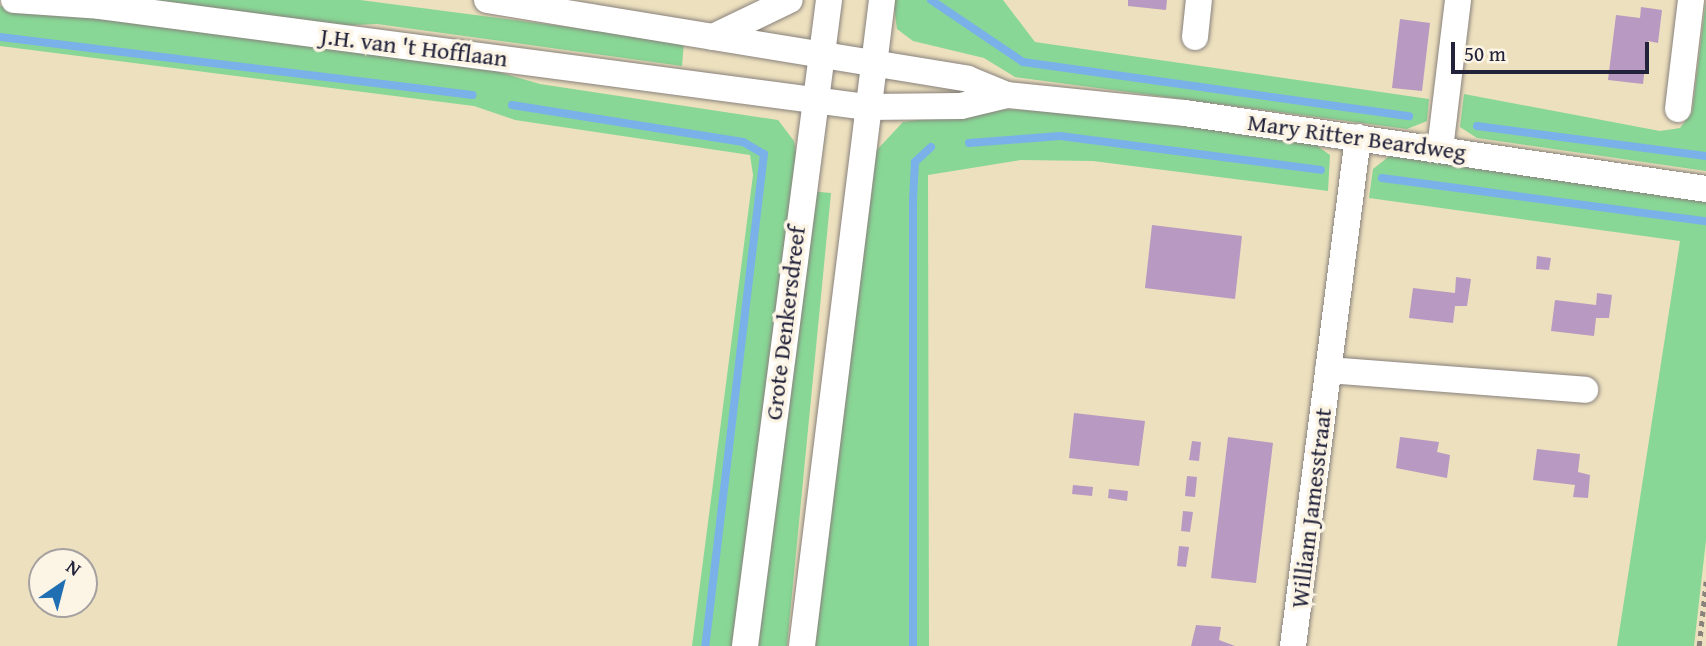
<!DOCTYPE html>
<style>
body{margin:0}
#map{position:relative;width:1706px;height:646px;overflow:hidden;background:#ede0be;font-family:"Gentium Book Plus",serif}
div>[style]{position:absolute}
[style*='--x']{left:calc(var(--x)*1px);top:calc(var(--y)*1px);width:calc(var(--w)*1px);rotate:calc(var(--a)*1deg)}
.green>*{inset:0;background:#88d796}
.stream>*{height:8px;margin:-4px;padding:0 4px;transform-origin:4px;border-radius:4px;background:#7ab1e9}
.building>*{inset:0;background:#b899c1}
.path>*{height:4.5px;margin-top:-2.25px;transform-origin:0;background:repeating-linear-gradient(90deg,#88817c 0 5px,transparent 0 10px)}
.roads{filter:drop-shadow(0 0 2px #88817c) drop-shadow(0 0 2px #88817c)}
.minor>*{height:26px;margin:-13px;padding:0 13px;transform-origin:13px;border-radius:13px;background:#fff}
span{translate:-50% -50%;white-space:nowrap;text-align:center;line-height:1.15;-webkit-text-stroke:7px #fcf5e5;paint-order:stroke}
.street-label{font-size:24px;color:#22223b}
.north{position:absolute;left:28px;top:548px;width:70px;height:70px;box-sizing:border-box;background:#fcf5e5;border:2px solid #a5a1a1;border-radius:50%;rotate:35deg;font-size:19px;font-weight:700;line-height:28px;text-align:center;color:#22223b}
.north::after{content:'';display:block;margin:auto;width:24px;height:32px;background:#1f6fb2;clip-path:polygon(50% 0,100% 100%,50% 72%,0 100%)}
.scale{position:absolute;left:1451px;top:42px;width:198px;height:32px;box-sizing:border-box;border:4px solid #22223b;border-top:0;padding-left:9px;font-size:21px;line-height:24px;white-space:nowrap;color:#22223b;-webkit-text-stroke:5px #fcf5e5;paint-order:stroke}
</style>
<div id="map">
<div class="green">
<i style="clip-path:polygon(100px 0,360px 0,684px 42px,682px 66px,377px 24px,329px 26px)"></i>
<i style="clip-path:polygon(893px 0,1003px 0,1035px 42px,1429px 99px,1427px 121px,1407px 129px,1015px 77px,984px 58px,913px 41px,897px 29px)"></i>
<i style="clip-path:polygon(1706px 0,1706px 171px,1477px 138px,1460px 127px,1464px 94px,1660px 131px,1680px 128px,1692px 112px)"></i>
<i style="clip-path:polygon(0 6px,475px 65px,540px 84px,778px 120px,794px 141px,797px 158px,737px 646px,692px 646px,753px 175px,750px 155px,515px 120px,474px 106px,0 46px)"></i>
<i style="clip-path:polygon(997px 109px,1078px 112px,1313px 143px,1330px 155px,1328px 191px,1093px 161px,1021px 160px,928px 175px,929px 646px,813px 646px,875px 152px,903px 122px)"></i>
<i style="clip-path:polygon(1392px 154px,1706px 195px,1706px 540px,1694px 646px,1617px 646px,1680px 241px,1369px 198px,1373px 169px)"></i>
<i style="clip-path:polygon(808px 191px,831px 193px,787px 646px,752px 646px)"></i>
</div>
<div class="stream">
<i style="--x:931;--y:0;--w:111;--a:34"></i>
<i style="--x:1023;--y:62;--w:390;--a:8"></i>
<i style="--x:0;--y:37;--w:476;--a:7"></i>
<i style="--x:512;--y:105;--w:234;--a:9.1"></i>
<i style="--x:743;--y:142;--w:24;--a:30"></i>
<i style="--x:764;--y:154;--w:496;--a:96.8"></i>
<i style="--x:1477;--y:126;--w:231;--a:7.5"></i>
<i style="--x:969;--y:143;--w:91;--a:-4.4"></i>
<i style="--x:1060;--y:136;--w:263;--a:7.4"></i>
<i style="--x:1382;--y:178;--w:327;--a:7.6"></i>
<i style="--x:913;--y:646;--w:446;--a:-90"></i>
<i style="--x:913;--y:200;--w:38;--a:-87"></i>
<i style="--x:915;--y:162;--w:22;--a:-43"></i>
</div>
<div class="building">
<i style="clip-path:polygon(1128px 0,1167px 0,1166px 10px,1128px 6px)"></i>
<i style="clip-path:polygon(1641px 7px,1662px 10px,1658px 43px,1648px 41px,1643px 84px,1608px 80px,1616px 15px,1640px 18px)"></i>
<i style="clip-path:polygon(1400px 19px,1430px 23px,1422px 91px,1392px 88px)"></i>
<i style="clip-path:polygon(1152px 225px,1242px 236px,1235px 299px,1145px 288px)"></i>
<i style="clip-path:polygon(1537px 256px,1551px 258px,1549px 270px,1536px 269px)"></i>
<i style="clip-path:polygon(1456px 277px,1471px 279px,1467px 306px,1455px 306px,1453px 323px,1409px 318px,1413px 288px,1455px 293px)"></i>
<i style="clip-path:polygon(1597px 293px,1612px 295px,1609px 318px,1596px 318px,1594px 336px,1551px 331px,1555px 300px,1596px 305px)"></i>
<i style="clip-path:polygon(1074px 413px,1145px 421px,1139px 466px,1069px 458px)"></i>
<i style="clip-path:polygon(1228px 437px,1273px 443px,1256px 583px,1211px 578px)"></i>
<i style="clip-path:polygon(1400px 437px,1439px 442px,1437px 452px,1450px 455px,1447px 478px,1396px 468px)"></i>
<i style="clip-path:polygon(1192px 441px,1201px 442px,1199px 461px,1189px 460px)"></i>
<i style="clip-path:polygon(1537px 449px,1580px 454px,1578px 472px,1590px 475px,1588px 498px,1573px 497px,1575px 485px,1533px 480px)"></i>
<i style="clip-path:polygon(1187px 476px,1197px 477px,1195px 497px,1185px 496px)"></i>
<i style="clip-path:polygon(1073px 485px,1093px 487px,1092px 496px,1072px 494px)"></i>
<i style="clip-path:polygon(1109px 489px,1128px 491px,1127px 501px,1108px 498px)"></i>
<i style="clip-path:polygon(1183px 511px,1193px 512px,1190px 532px,1181px 531px)"></i>
<i style="clip-path:polygon(1179px 546px,1189px 547px,1186px 567px,1177px 566px)"></i>
<i style="clip-path:polygon(1196px 625px,1221px 627px,1219px 640px,1235px 646px,1191px 646px)"></i>
</div>
<div class="path">
<i style="--x:1699;--y:646;--w:65;--a:-83.9"></i>
</div>
<div class="roads">
<div class="minor">
<i style="--x:14;--y:0;--w:86;--a:4"></i>
<i style="--x:100;--y:6;--w:774;--a:7.5"></i>
<i style="--x:867;--y:107;--w:94;--a:-0.6"></i>
<i style="--x:961;--y:106;--w:47;--a:-13.4"></i>
<i style="--x:487;--y:0;--w:487;--a:9.3"></i>
<i style="--x:968;--y:79;--w:42;--a:22.3"></i>
<i style="--x:1007;--y:95;--w:179;--a:5.8"></i>
<i style="--x:1185;--y:113;--w:527;--a:8.3"></i>
<i style="--x:713;--y:37;--w:85;--a:-25.7"></i>
<i style="--x:1195;--y:37;--w:37;--a:-84"></i>
<i style="--x:1678;--y:109;--w:110;--a:-83.2"></i>
<i style="--x:1440;--y:149;--w:150;--a:-83.1"></i>
<i style="--x:1328;--y:370;--w:258;--a:4.4"></i>
<i style="--x:745;--y:646;--w:651;--a:-82.59"></i>
<i style="--x:802;--y:646;--w:651;--a:-82.94"></i>
<i style="--x:1293;--y:646;--w:513;--a:-82.72"></i>
</div>
</div>
<div class="street-label">
<span style="left:414px;top:47px;rotate:7deg">J.H. van 't Hofflaan</span>
<span style="left:1357px;top:137px;rotate:8deg">Mary Ritter Beardweg</span>
<span style="left:785px;top:323px;rotate:-83deg">Grote Denkersdreef</span>
<span style="left:1311px;top:508px;rotate:-83deg">William Jamesstraat</span>
</div>
<div class="north">N</div>
<div class="scale">50 m</div>
</div>
